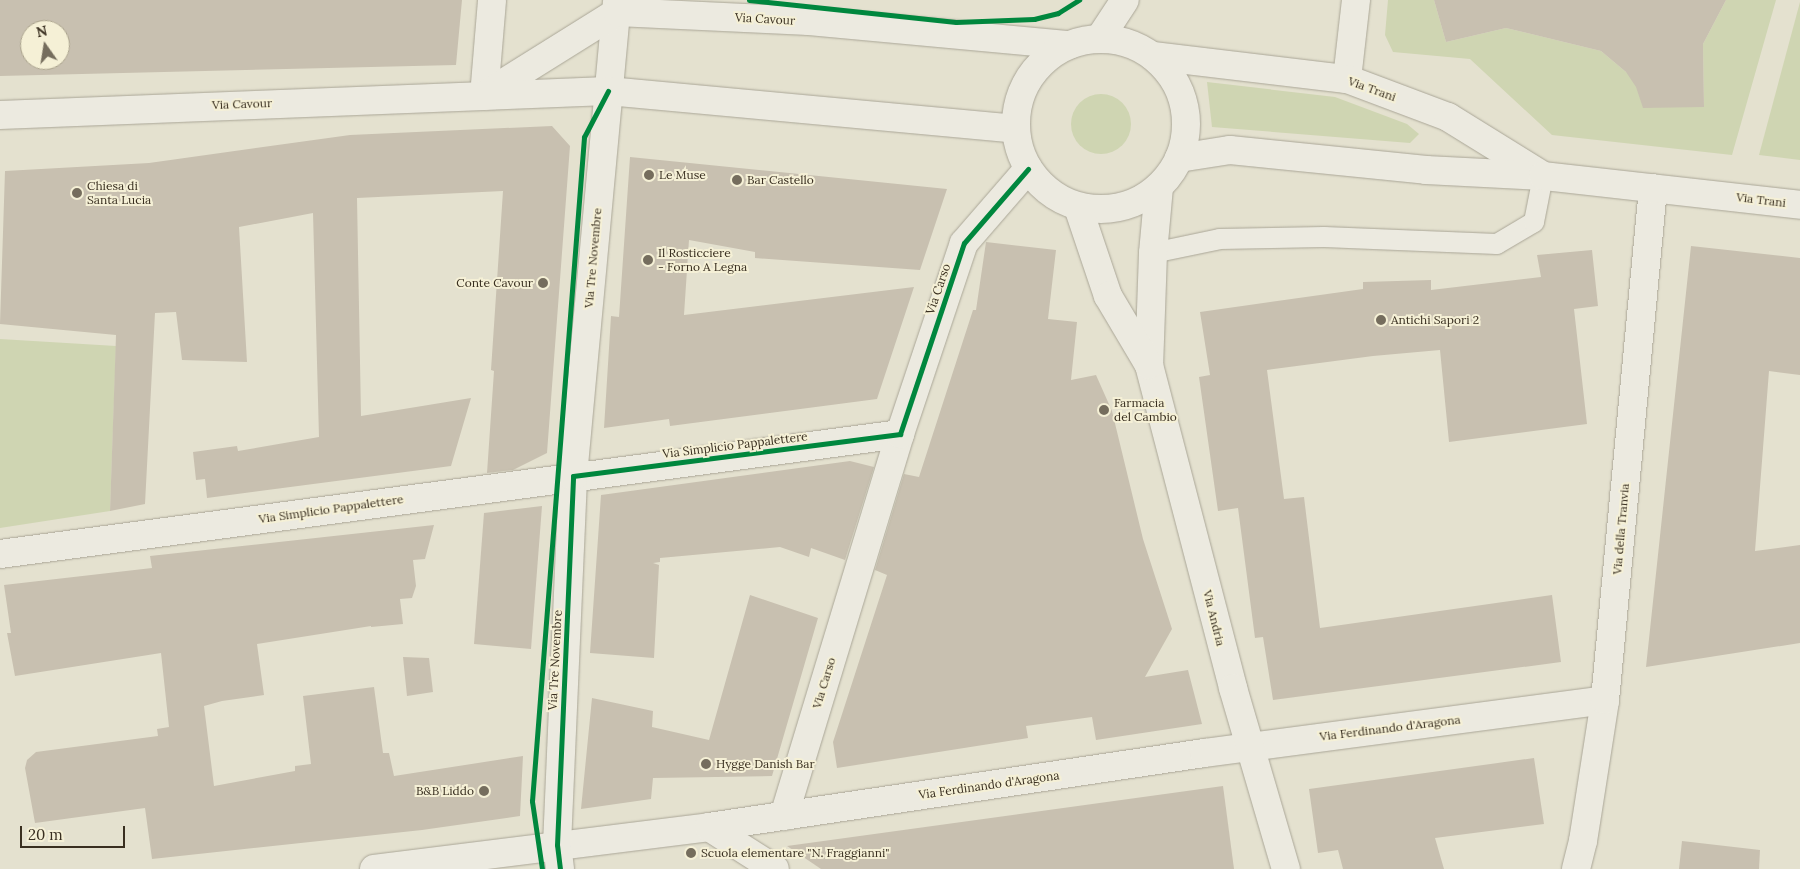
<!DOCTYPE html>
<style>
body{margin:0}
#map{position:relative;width:1800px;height:869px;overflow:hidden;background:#e4e1cf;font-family:Lora,serif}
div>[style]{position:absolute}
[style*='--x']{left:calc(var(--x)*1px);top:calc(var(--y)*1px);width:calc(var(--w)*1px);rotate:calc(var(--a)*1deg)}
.green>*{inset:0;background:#cfd5b2}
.round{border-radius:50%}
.building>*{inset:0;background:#c8c0b0}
.roads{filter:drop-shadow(0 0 1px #aaa697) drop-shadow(0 0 1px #aaa697)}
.service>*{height:20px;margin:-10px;padding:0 10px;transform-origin:10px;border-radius:10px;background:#eceae0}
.minor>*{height:28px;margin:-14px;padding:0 14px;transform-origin:14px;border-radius:14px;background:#eceae0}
.tertiary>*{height:28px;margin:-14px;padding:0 14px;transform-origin:14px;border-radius:14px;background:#eceae0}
.secondary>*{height:28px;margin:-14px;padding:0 14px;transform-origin:14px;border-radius:14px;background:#eceae0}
.secondary>.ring{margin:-14px;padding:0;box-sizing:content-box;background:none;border:28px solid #eceae0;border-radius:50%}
.cycleway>*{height:5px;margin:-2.5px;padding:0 2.5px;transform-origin:2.5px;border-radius:2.5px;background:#00873e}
.dots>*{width:14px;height:14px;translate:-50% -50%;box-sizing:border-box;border:2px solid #f5f0d6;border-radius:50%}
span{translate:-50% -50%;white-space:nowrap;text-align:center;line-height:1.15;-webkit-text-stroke:4px #f5f0d6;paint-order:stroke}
.street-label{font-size:12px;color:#392f20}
.poi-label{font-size:12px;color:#392f20}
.left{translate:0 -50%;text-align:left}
.right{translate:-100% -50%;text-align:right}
.north{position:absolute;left:20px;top:20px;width:50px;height:50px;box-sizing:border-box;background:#f5f0d6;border:1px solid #aaa38d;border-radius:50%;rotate:347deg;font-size:14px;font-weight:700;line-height:20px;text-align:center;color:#392f20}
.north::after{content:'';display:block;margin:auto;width:18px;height:22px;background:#756d5d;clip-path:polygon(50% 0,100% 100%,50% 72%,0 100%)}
.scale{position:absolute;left:20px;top:826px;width:105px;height:22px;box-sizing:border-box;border:2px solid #392f20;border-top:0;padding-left:6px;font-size:15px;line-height:18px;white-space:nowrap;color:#392f20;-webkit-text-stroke:4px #f5f0d6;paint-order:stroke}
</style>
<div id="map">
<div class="green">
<i style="clip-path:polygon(1388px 0,1434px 0,1446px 42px,1506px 28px,1601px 51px,1626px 72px,1704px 107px,1703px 44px,1726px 0,1776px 0,1732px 155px,1552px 135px,1470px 59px,1393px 52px,1385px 35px)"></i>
<i style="clip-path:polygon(1800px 2px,1800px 160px,1759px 155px)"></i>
<i style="clip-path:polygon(1207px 82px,1335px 97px,1407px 124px,1419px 134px,1410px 143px,1212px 127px)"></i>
<i class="round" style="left:1071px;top:94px;width:60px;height:60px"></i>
<i style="clip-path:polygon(0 339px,116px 346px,110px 511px,0 528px)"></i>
</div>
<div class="building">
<i style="clip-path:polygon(evenodd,0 0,462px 0,456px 65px,0 76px,0 0,30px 30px,60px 30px,60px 60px,30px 60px,30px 30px)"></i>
<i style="clip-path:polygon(1434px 0,1726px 0,1703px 44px,1704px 107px,1643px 108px,1636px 87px,1626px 72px,1601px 51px,1506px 28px,1446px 42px)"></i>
<i style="clip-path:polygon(552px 126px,570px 146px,547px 453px,513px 470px,487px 473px,494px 371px,491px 370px,503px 191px,357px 198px,361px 416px,471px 398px,451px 466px,207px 498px,205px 479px,196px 480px,193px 452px,237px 446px,238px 451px,319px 437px,313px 213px,239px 227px,247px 362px,182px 360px,176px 312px,155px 313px,145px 504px,110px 511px,116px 335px,0 324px,5px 171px,149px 163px,350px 135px)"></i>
<i style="clip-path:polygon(630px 157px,947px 189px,920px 270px,755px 258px,755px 252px,689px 240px,684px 315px,914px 287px,877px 399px,670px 426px,669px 419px,604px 428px,611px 316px,619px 317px)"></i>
<i style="clip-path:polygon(986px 242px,1056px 250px,1048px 319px,1077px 322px,1071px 380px,1096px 375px,1112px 411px,1143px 539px,1172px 629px,1145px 677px,1188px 670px,1202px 724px,1096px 740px,1092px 717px,1026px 726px,1028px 738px,837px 768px,833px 742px,887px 575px,875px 570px,904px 474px,919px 477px,973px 310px,976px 310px)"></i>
<i style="clip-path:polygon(1691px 246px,1800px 258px,1800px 375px,1769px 371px,1755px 551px,1800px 545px,1800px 643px,1646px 667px)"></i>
<i style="clip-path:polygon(1592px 250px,1598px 306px,1574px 309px,1587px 424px,1449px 442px,1440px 350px,1373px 356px,1267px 370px,1284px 499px,1304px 497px,1320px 628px,1552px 595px,1561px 662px,1273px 700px,1263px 637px,1255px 638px,1238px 508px,1218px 511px,1199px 377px,1210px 375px,1200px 312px,1363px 289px,1363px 282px,1431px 280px,1431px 290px,1541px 277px,1537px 255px)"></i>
<i style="clip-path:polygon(850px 461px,874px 467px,845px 560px,811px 548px,809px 557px,780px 547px,660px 558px,660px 562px,653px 563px,659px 565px,654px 658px,590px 653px,601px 495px)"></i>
<i style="clip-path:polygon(542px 506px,531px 649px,474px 644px,484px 513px)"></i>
<i style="clip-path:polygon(434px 525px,425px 559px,413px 560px,416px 586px,412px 598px,400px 599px,403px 624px,371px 627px,371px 626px,257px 644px,264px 695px,222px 701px,204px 706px,214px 786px,295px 771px,295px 766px,311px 764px,303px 696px,374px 687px,383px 753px,389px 753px,394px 776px,523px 756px,520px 816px,422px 830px,152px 859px,145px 808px,35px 823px,25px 768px,27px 760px,36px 752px,158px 736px,157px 729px,169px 727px,161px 653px,15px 676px,7px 633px,11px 633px,4px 585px,152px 568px,150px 556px)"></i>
<i style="clip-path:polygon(750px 595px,818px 618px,772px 776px,653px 778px,651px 799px,581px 809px,592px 698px,653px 711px,652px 727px,709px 740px)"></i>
<i style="clip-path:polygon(403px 657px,429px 658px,433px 692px,407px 696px)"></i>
<i style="clip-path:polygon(1534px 758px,1544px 824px,1435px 838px,1444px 869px,1343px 869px,1338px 850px,1318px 853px,1309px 789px)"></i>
<i style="clip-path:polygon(1223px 786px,1234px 869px,821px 869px,787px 846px)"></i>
<i style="clip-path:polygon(1682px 841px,1760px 850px,1759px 869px,1679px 869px)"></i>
</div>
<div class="roads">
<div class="service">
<i style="--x:1153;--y:253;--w:68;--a:-11.8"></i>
<i style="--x:1220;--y:239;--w:104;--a:-1.1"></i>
<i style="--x:1324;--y:237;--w:173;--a:2.3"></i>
<i style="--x:1497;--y:244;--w:43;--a:-30.7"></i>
<i style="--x:1534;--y:222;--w:47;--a:-78.9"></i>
</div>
<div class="minor">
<i style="--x:1347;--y:79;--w:80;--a:-83.5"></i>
<i style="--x:484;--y:96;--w:96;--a:-85.2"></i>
<i style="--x:0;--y:554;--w:908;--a:-7.59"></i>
<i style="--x:784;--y:816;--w:399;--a:-73.1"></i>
<i style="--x:900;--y:434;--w:201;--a:-71.5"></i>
<i style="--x:964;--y:243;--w:98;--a:-49.1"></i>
<i style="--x:709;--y:827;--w:78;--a:32.5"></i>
<i style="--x:374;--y:869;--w:338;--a:-7.1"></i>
<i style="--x:709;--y:827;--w:501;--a:-8.5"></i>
<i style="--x:1204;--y:753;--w:404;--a:-7.5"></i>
<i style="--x:560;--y:869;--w:24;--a:-97"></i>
<i style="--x:557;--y:845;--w:369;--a:-87.5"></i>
<i style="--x:573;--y:476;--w:478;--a:-84.7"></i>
<i style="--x:1576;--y:869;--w:29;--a:-76"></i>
<i style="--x:1583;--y:841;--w:143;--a:-81.1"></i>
<i style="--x:1605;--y:700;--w:514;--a:-84.64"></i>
</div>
<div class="tertiary">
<i style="--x:486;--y:94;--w:155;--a:-32"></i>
<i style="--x:617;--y:12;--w:192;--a:2.7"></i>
<i style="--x:809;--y:21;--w:261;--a:5.3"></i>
<i style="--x:0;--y:115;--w:608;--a:-2.26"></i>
<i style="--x:608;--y:91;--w:409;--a:5.3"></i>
</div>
<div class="secondary">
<i style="--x:1100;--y:38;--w:45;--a:-56.7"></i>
<i class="ring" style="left:1016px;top:39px;width:142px;height:142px"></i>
<i style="--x:1153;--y:56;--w:195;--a:6.8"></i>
<i style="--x:1347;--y:79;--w:108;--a:20.6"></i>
<i style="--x:1448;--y:117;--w:110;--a:31.7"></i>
<i style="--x:1179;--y:158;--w:52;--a:-8.9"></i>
<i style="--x:1230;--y:150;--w:197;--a:5.8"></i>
<i style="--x:1426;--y:170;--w:117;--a:2.9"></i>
<i style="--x:1543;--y:176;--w:259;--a:6.4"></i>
<i style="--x:1159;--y:187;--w:66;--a:95.2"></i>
<i style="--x:1153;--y:253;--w:112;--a:92"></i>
<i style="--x:1149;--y:365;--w:334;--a:75.4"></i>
<i style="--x:1233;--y:688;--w:189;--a:73.7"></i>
<i style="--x:1078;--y:207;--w:94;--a:71.4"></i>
<i style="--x:1108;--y:296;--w:80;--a:59.3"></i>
</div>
</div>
<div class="cycleway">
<i style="--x:749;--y:0;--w:208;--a:6.1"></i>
<i style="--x:956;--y:22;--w:78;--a:-2.2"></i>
<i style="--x:1034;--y:19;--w:25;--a:-14"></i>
<i style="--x:1058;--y:13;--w:25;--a:-32"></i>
<i style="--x:542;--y:869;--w:69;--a:-98.4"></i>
<i style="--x:532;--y:801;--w:666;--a:-85.52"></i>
<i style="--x:584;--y:137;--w:52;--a:-62.4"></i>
<i style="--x:560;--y:869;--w:24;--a:-97"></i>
<i style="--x:557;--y:845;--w:369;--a:-87.5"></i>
<i style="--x:573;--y:476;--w:330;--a:-7.3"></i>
<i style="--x:900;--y:434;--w:201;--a:-71.5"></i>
<i style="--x:964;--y:243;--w:98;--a:-49.1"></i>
</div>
<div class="dots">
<i style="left:649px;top:175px;background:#756d5d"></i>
<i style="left:737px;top:180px;background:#756d5d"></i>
<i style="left:77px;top:193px;background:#756d5d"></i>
<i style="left:648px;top:260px;background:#756d5d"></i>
<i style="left:543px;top:283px;background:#756d5d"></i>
<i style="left:1381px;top:320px;background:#756d5d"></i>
<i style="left:1104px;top:410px;background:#756d5d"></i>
<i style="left:706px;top:764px;background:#756d5d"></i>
<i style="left:484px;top:791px;background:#756d5d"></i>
<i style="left:691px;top:853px;background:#756d5d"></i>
</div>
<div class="street-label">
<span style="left:765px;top:19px;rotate:3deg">Via Cavour</span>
<span style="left:1372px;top:89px;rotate:20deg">Via Trani</span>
<span style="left:242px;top:104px;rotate:-2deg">Via Cavour</span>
<span style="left:1761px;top:200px;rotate:7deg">Via Trani</span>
<span style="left:593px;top:258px;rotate:-85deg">Via Tre Novembre</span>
<span style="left:938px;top:289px;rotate:-71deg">Via Carso</span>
<span style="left:735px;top:445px;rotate:-7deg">Via Simplicio Pappalettere</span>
<span style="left:331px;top:509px;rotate:-8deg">Via Simplicio Pappalettere</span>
<span style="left:1621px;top:529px;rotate:-85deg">Via della Tranvia</span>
<span style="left:1214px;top:618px;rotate:76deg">Via Andria</span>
<span style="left:555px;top:660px;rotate:-87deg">Via Tre Novembre</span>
<span style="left:824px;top:683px;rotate:-73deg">Via Carso</span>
<span style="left:1390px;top:728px;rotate:-7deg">Via Ferdinando d'Aragona</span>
<span style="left:989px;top:785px;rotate:-8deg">Via Ferdinando d'Aragona</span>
</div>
<div class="poi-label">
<span class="left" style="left:659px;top:175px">Le Muse</span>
<span class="left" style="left:747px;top:180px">Bar Castello</span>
<span class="left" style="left:87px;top:193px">Chiesa di<br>Santa Lucia</span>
<span class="left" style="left:658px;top:260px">Il Rosticciere<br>- Forno A Legna</span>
<span class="right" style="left:533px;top:283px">Conte Cavour</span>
<span class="left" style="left:1391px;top:320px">Antichi Sapori 2</span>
<span class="left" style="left:1114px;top:410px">Farmacia<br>del Cambio</span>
<span class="left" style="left:716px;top:764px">Hygge Danish Bar</span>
<span class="right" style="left:474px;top:791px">B&amp;B Liddo</span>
<span class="left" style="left:701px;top:853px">Scuola elementare "N. Fraggianni"</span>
</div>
<div class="north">N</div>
<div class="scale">20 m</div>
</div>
